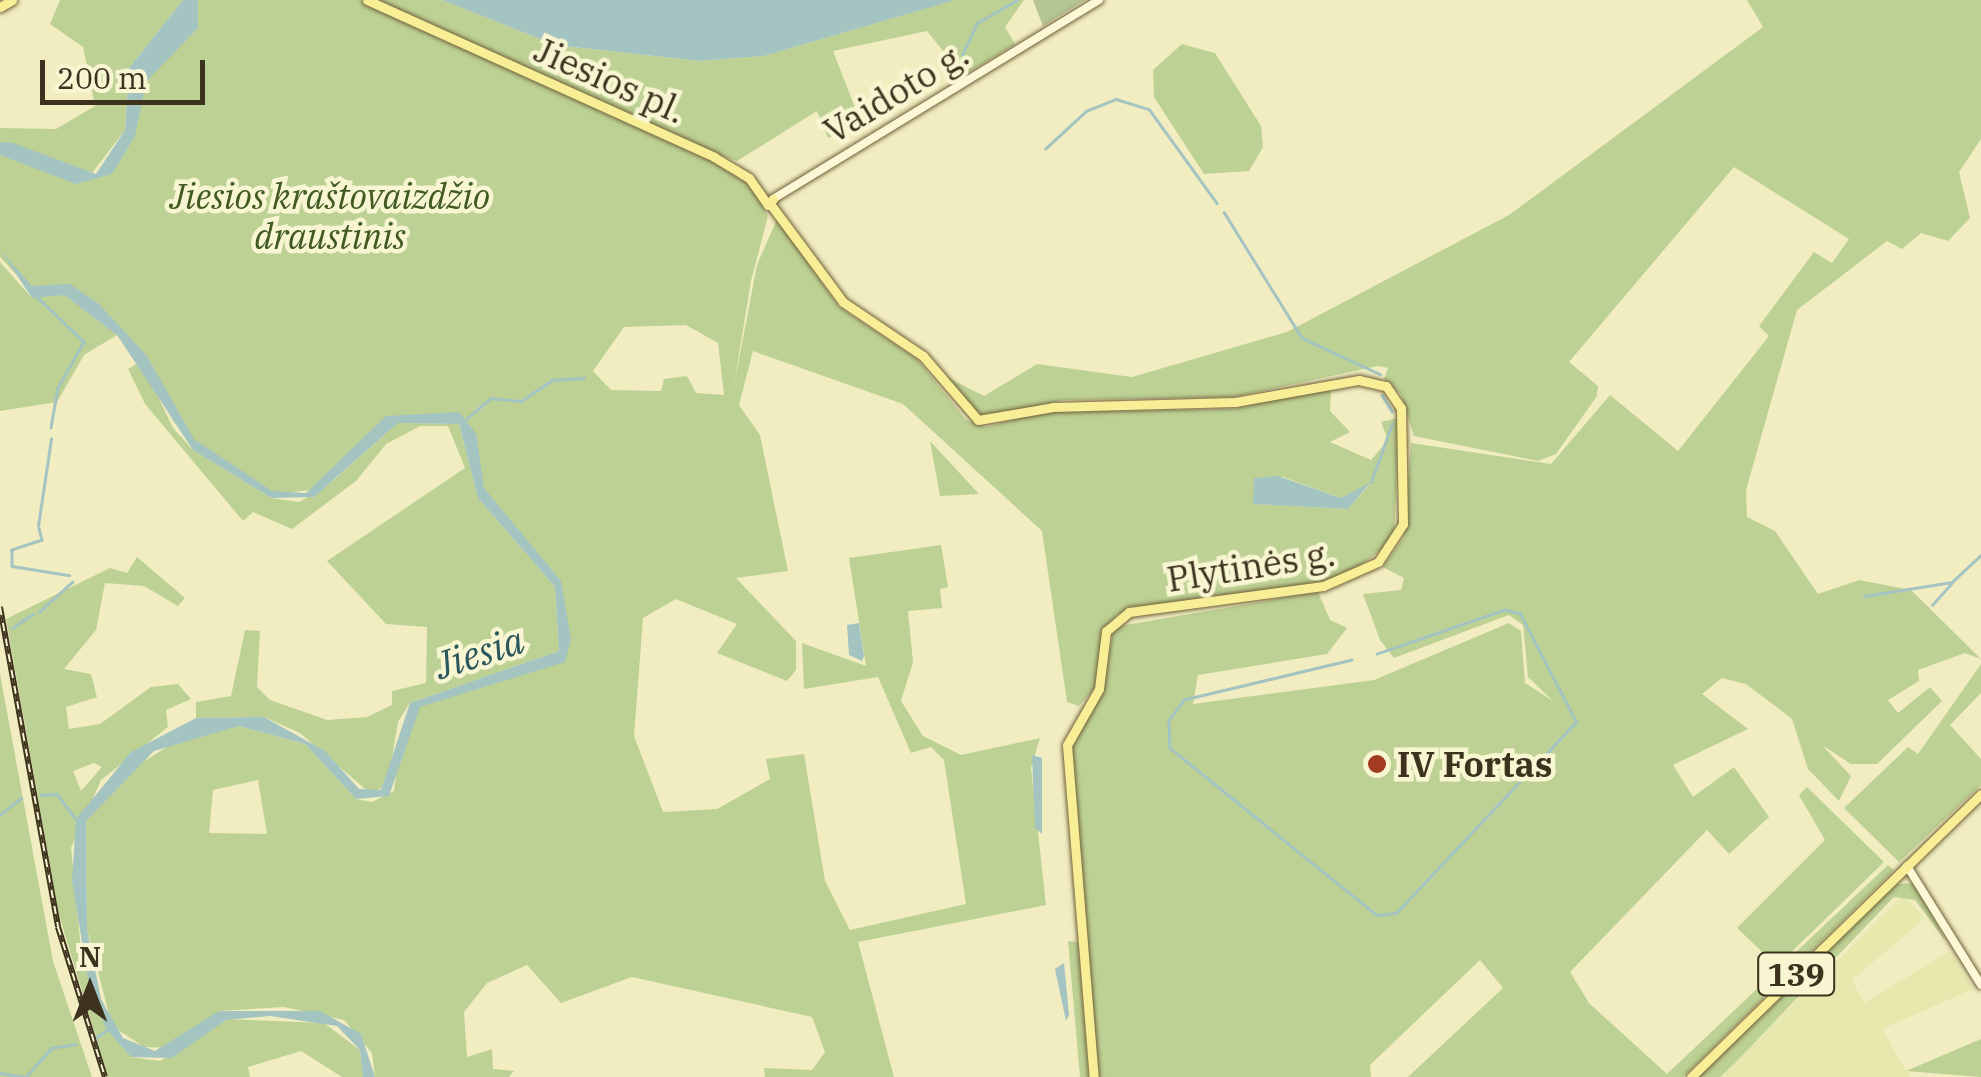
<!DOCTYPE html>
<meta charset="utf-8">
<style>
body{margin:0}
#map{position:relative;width:1981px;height:1077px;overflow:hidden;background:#f2edc1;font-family:"IBM Plex Serif",serif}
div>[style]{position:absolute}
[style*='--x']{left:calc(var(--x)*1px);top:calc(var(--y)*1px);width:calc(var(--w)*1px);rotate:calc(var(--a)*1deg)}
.farmland>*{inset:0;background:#e6e8ae}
.green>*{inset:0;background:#bdd194}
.cemetery>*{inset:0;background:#b5c594}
.water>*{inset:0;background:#a4c4c1}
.stream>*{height:2.5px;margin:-1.25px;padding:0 1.25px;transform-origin:1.25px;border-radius:1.25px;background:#a4c4c1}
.roads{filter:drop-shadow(0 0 2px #6f603a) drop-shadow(0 0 2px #6f603a)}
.secondary>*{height:8px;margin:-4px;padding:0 4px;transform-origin:4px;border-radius:4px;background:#fcf8d6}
.primary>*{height:9px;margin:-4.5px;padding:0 4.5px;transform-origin:4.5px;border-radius:4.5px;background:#f8ee96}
.rail>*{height:6px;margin-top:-3px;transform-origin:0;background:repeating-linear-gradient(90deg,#f8f5d2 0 8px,#3c321d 0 16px);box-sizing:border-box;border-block:2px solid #3c321d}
.dots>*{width:28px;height:28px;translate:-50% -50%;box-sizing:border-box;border:5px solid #f8f5d2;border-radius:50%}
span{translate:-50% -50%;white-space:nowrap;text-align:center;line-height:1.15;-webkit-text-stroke:9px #f8f5d2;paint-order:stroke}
.shield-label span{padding:2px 8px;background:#f8f5d2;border:2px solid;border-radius:8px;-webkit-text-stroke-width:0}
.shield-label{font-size:32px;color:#3c321d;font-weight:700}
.street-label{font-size:35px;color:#3c321d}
.park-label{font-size:35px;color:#405a21;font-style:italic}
.poi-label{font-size:35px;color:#3c321d;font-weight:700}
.left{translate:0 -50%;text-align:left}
.water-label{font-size:38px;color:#2a565d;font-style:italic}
.north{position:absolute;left:40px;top:937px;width:100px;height:100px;-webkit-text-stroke:8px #f8f5d2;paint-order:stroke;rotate:0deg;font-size:28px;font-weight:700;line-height:40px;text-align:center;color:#3c321d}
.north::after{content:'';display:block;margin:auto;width:35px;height:45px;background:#3c321d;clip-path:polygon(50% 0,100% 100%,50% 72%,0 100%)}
.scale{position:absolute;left:40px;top:60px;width:165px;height:45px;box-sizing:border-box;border:5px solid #3c321d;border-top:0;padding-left:12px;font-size:30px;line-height:35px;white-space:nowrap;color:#3c321d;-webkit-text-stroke:8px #f8f5d2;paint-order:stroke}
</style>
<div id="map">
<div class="farmland">
<i style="clip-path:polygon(1903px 895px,1925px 918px,1852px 980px,1864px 1003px,1950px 951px,1973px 989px,1882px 1029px,1910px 1077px,1720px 1077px)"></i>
</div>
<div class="green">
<i style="clip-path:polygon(60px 0,183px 0,129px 68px,125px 130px,89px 177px,0 142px,0 128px,56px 129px,95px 106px,83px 47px,50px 24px)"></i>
<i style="clip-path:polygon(evenodd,191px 0,442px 0,555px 45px,699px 61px,764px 56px,954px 0,1024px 0,1005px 27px,1015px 44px,963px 76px,927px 31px,833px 51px,861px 123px,828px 138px,817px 111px,737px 161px,699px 147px,750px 186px,768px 216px,751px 281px,734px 385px,757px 265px,777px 219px,839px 307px,917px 359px,966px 420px,986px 427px,1041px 412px,1233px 409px,1331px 387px,1330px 411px,1350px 432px,1330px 442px,1371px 460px,1388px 440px,1381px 422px,1399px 418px,1394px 540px,1342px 579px,1117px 614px,1103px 631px,1095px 688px,1079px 706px,1067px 702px,1042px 531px,903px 404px,753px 351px,739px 405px,760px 435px,788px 571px,736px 578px,796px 641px,796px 670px,787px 681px,717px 653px,737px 624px,676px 599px,643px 618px,634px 736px,663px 812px,717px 809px,770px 779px,766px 759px,804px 754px,825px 881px,850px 930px,966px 904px,944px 760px,931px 747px,911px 753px,878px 677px,804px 689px,802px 643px,866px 666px,849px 558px,941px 545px,948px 587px,940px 589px,942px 608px,908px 611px,913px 662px,901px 701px,923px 736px,961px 755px,1040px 738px,1031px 768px,1046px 905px,858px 942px,894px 1077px,765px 1077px,764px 1068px,812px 1070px,825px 1052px,812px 1017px,632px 977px,561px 1003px,527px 965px,487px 983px,464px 1012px,467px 1057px,492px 1049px,493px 1069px,514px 1071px,509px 1077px,375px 1077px,372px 1053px,344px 1020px,284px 1007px,219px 1011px,169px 1048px,144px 1047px,112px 1026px,87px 929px,86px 821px,123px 775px,176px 741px,239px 726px,305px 744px,356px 799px,372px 802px,394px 791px,402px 727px,415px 705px,555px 663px,567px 645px,555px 579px,480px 495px,469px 428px,445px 414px,409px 416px,384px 426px,327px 486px,398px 423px,459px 424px,478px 498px,555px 587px,559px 651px,410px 703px,398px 722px,387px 786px,370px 793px,300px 733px,264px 717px,196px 718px,196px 702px,231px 696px,245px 630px,260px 631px,257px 687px,270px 700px,327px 720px,367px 717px,392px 705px,392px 691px,426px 683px,427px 627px,386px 624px,327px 561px,465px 468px,448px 426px,420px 426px,386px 444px,356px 481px,292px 529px,253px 512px,243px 521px,145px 404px,128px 369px,141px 361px,173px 428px,193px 450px,271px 498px,299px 502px,324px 488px,273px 495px,202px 452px,173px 421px,143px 359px,85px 299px,34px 294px,0 257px,0 147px,77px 181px,103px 176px,136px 123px,144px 66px,189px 19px,191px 0,686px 325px,718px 343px,724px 395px,696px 393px,687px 376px,664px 379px,661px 391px,611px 390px,593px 371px,624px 327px,686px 325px,191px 0,1283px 477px,1341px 498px,1370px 484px,1348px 509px,1254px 504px,1254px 478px,1283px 477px,191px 0,258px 780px,267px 834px,209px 833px,213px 790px,258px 780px)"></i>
<i style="clip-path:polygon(1747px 0,1981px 0,1981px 139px,1959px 172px,1970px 218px,1948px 241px,1921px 233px,1902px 249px,1887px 241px,1797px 310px,1746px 490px,1747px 517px,1775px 531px,1818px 594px,1859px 580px,1911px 590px,1981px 659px,1965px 653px,1918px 670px,1919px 681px,1888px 700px,1898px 713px,1930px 687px,1942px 701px,1877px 764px,1851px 764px,1822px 745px,1851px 776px,1839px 801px,1808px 769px,1792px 719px,1746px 684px,1722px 678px,1702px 694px,1748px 729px,1673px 765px,1693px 797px,1734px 767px,1769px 817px,1729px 854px,1707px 830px,1570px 972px,1589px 1003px,1667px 1074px,1888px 865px,1894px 870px,1683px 1077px,1408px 1077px,1503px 988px,1480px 960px,1370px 1065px,1371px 1077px,1098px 1077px,1072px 748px,1104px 686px,1114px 627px,1318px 592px,1330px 620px,1347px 628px,1327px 654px,1198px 675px,1193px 704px,1374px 680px,1509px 623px,1521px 631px,1525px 683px,1553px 701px,1528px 677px,1523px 625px,1509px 615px,1394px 658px,1380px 640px,1363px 594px,1401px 590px,1404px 578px,1383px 567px,1404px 537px,1411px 443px,1551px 464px,1610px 395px,1678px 451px,1769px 336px,1759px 326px,1814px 252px,1832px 263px,1849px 239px,1734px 167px,1569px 362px,1598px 386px,1597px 396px,1556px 454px,1538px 461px,1414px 436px,1401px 394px,1384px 379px,1388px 368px,1378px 366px,1234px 397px,1062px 400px,1002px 415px,977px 416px,945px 376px,984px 396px,1037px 364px,1132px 377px,1287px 332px,1509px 215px,1763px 27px)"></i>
<i style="clip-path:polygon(1182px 44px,1215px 53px,1261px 126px,1263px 147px,1249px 171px,1204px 174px,1154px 97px,1153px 70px)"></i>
<i style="clip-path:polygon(0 262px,32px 298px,63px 294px,117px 335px,84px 355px,57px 402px,0 411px)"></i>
<i style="clip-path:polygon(930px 441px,979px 494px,940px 496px)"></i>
<i style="clip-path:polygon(evenodd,137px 557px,185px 598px,178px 606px,144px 586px,105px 583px,96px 630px,64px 669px,91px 674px,97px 697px,66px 707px,69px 729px,100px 724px,151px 687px,178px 684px,191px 699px,166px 710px,168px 727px,101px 780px,71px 848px,81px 949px,107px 1030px,131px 1057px,160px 1061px,226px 1019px,324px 1023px,360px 1050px,363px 1077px,342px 1077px,301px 1051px,248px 1067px,250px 1077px,108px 1077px,59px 915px,6px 619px,110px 568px,127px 573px,137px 557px,94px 763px,102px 767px,81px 791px,73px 771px,94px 763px)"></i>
<i style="clip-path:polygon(1981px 664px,1981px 693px,1950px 725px,1981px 759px,1981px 785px,1899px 862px,1844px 808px,1908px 747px,1918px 754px)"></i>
<i style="clip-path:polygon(0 674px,53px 961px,92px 1077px,0 1077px)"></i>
<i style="clip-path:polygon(1807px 787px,1884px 862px,1777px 966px,1737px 928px,1825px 840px,1799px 795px)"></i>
<i style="clip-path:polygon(1915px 883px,1947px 943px,1915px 900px,1894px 897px,1735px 1063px,1720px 1077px,1699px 1077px,1896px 884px)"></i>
<i style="clip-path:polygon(1068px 941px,1078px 942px,1089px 1077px,1080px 1077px)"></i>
<i style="clip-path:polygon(1981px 1039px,1981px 1077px,1906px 1071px)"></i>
</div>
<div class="cemetery">
<i style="clip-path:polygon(1033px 0,1085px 0,1043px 26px)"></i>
</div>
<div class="water">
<i style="clip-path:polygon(183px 0,198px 0,198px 28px,146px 82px,135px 136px,112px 174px,76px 184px,0 155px,0 142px,13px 143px,96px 174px,125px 130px,129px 68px)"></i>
<i style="clip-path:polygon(442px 0,955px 0,764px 56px,699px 61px,555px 45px)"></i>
<i style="clip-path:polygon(0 250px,32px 286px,70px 284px,99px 304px,147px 356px,194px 439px,272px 491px,306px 493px,386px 416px,459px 412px,476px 433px,484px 488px,561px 581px,571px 640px,565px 662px,420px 707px,389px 796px,356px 799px,305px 744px,239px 726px,154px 751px,86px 821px,87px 929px,101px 999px,123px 1038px,155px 1051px,219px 1011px,320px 1011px,361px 1034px,375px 1077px,363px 1077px,360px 1050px,337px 1026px,270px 1016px,226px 1020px,172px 1058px,131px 1057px,107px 1030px,89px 986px,72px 880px,76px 819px,131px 752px,196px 718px,264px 717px,325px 751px,359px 789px,381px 790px,410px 703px,559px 651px,555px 587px,478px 498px,459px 424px,398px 423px,314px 497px,271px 498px,193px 450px,117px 335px,64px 295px,32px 298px)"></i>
<i style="clip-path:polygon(1278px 476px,1341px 498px,1371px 482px,1348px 509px,1253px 504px,1254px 478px)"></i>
<i style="clip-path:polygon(859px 623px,864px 656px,862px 661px,849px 655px,847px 625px)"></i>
<i style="clip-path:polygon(1032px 755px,1042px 758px,1042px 834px,1035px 828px)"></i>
<i style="clip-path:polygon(1064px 963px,1069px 1015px,1066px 1021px,1055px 969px)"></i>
</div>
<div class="stream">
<i style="--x:962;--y:55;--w:35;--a:-65"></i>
<i style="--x:977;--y:23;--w:46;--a:-29.9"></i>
<i style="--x:1045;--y:149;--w:56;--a:-42.8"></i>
<i style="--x:1086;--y:111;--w:32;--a:-22"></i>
<i style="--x:1116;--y:99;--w:34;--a:17"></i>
<i style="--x:1149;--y:109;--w:116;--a:54.1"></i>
<i style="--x:1224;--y:212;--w:148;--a:58.2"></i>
<i style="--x:1302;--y:338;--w:86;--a:24.8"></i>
<i style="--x:35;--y:295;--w:68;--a:43.8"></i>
<i style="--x:84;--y:342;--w:53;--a:119.5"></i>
<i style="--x:58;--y:388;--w:40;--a:100"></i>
<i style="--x:1382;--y:395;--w:19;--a:58"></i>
<i style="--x:466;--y:419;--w:33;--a:-40"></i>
<i style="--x:491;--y:398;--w:30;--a:6"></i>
<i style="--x:521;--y:401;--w:37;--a:-34"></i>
<i style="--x:552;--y:380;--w:32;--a:-4"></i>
<i style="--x:1371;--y:482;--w:62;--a:-70.1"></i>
<i style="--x:38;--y:526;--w:88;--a:-81.5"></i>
<i style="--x:39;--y:528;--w:12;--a:76"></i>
<i style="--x:42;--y:540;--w:32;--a:162"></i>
<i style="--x:12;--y:550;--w:16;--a:90"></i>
<i style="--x:12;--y:566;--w:58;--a:9"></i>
<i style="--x:1864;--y:596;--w:89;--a:-9"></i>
<i style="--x:1952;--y:582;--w:40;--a:-43"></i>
<i style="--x:1932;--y:605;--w:28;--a:-48"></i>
<i style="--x:39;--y:612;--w:45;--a:-42.3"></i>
<i style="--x:12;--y:628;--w:25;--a:-34"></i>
<i style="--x:1352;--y:660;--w:173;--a:166.6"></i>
<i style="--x:1184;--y:700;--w:26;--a:126"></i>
<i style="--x:1169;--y:721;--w:27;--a:88"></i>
<i style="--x:1170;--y:748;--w:266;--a:38.9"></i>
<i style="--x:1377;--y:915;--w:19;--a:-6"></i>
<i style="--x:1396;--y:913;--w:262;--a:-46.7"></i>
<i style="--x:1576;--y:722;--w:122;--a:-117.4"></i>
<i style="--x:1520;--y:614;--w:16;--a:-165"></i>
<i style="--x:1505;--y:610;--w:135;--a:161"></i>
<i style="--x:41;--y:795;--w:16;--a:-4"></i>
<i style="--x:57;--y:794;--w:31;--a:53"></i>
<i style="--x:0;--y:815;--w:27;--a:-39"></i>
<i style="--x:97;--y:1037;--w:14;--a:-36"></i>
<i style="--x:0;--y:1073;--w:26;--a:9"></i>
<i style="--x:26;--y:1077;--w:38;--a:-49"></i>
<i style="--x:51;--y:1048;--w:25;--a:-9"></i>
</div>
<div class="roads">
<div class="secondary">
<i style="--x:773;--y:199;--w:382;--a:-31.4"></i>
<i style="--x:1907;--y:866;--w:140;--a:58.1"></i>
</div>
<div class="primary">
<i style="--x:367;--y:0;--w:381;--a:24.3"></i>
<i style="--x:714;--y:157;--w:41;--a:31"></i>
<i style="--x:749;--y:178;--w:33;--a:55"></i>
<i style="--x:768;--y:205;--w:8;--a:-50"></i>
<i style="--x:0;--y:7;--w:14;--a:-30"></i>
<i style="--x:771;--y:205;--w:121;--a:53.4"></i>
<i style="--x:843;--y:302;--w:97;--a:34"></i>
<i style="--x:923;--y:356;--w:84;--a:49.3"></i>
<i style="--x:978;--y:420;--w:76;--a:-9.8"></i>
<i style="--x:1053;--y:407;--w:182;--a:-1.6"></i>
<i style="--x:1235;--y:402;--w:126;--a:-10.1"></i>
<i style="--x:1359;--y:380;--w:28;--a:13"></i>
<i style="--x:1386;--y:386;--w:27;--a:56"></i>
<i style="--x:1401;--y:408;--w:116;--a:89"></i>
<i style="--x:1403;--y:524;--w:45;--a:123.3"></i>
<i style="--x:1378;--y:562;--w:60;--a:156.4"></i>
<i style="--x:1323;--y:586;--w:196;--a:172.4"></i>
<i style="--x:1129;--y:612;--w:30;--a:140"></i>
<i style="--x:1106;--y:631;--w:58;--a:96.9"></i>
<i style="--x:1099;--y:689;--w:64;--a:119.7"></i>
<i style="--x:1067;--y:745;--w:333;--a:85.4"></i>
<i style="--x:1691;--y:1077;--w:405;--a:-44.3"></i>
</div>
</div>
<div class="rail">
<i style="--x:0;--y:607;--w:325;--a:79.7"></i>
<i style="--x:58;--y:927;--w:157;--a:72.6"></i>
</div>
<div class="dots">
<i style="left:1377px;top:764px;background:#a23b21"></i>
</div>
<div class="shield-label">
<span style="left:1796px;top:974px">139</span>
</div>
<div class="street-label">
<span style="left:610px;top:80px;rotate:24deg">Jiesios pl.</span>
<span style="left:896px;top:92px;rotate:-31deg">Vaidoto g.</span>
<span style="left:1251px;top:566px;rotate:-9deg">Plytinės g.</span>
</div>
<div class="park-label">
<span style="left:330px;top:216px">Jiesios kraštovaizdžio<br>draustinis</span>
</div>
<div class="poi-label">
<span class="left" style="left:1397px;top:764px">IV Fortas</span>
</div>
<div class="water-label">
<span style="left:479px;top:652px;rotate:-18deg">Jiesia</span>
</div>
<div class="north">N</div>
<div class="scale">200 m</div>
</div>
